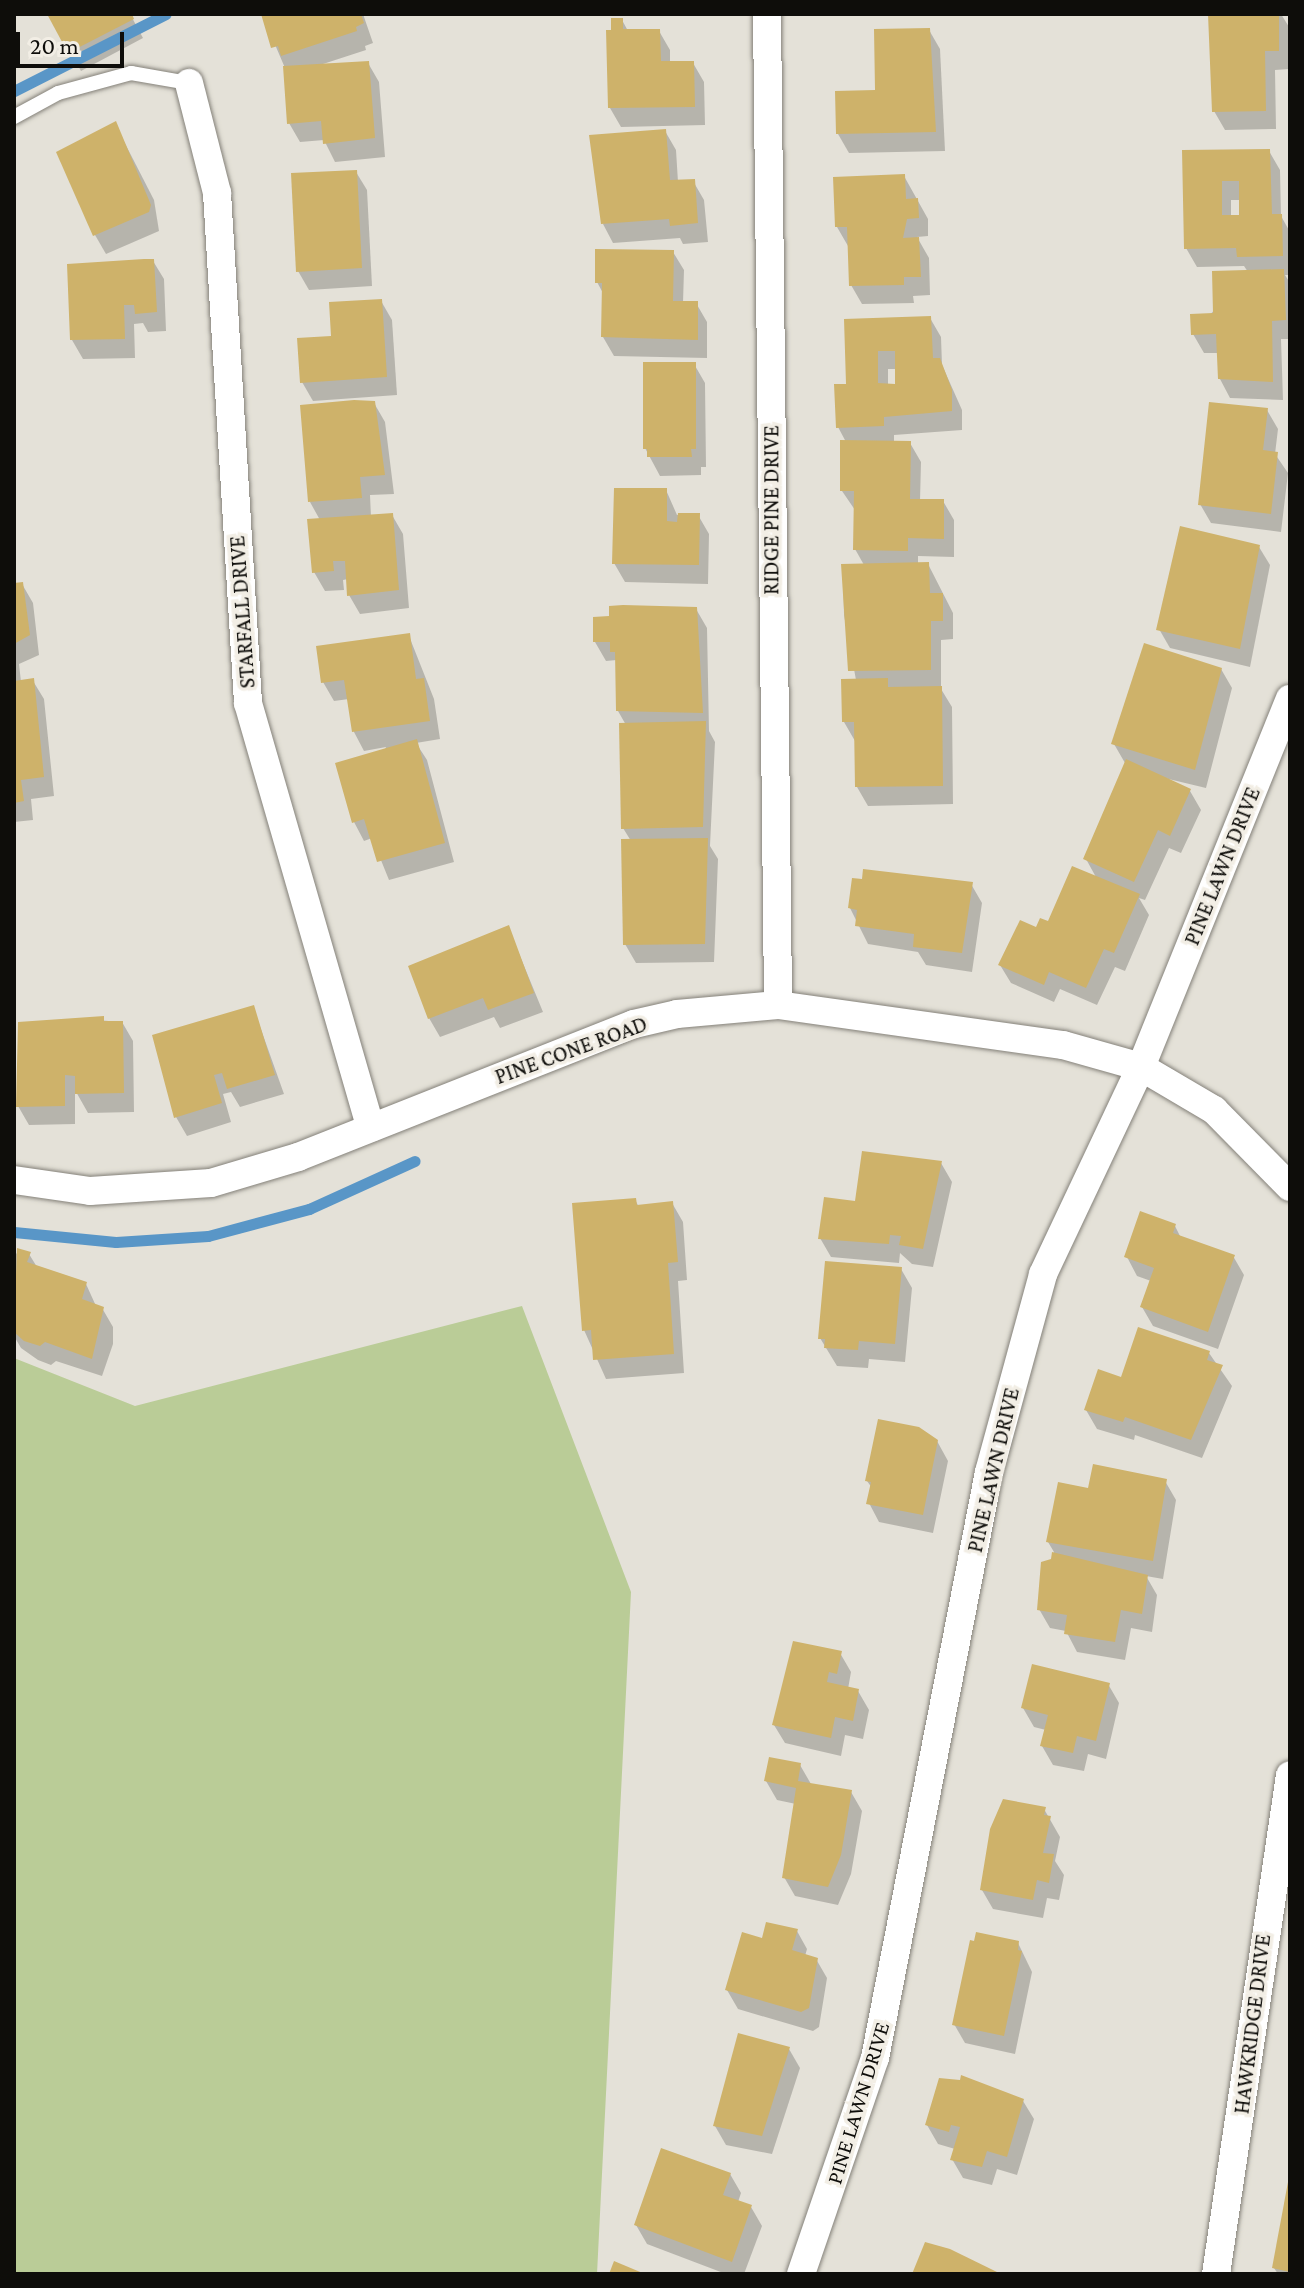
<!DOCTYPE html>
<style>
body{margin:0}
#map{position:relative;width:1304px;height:2288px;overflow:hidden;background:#e4e1d8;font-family:"Crimson Pro",serif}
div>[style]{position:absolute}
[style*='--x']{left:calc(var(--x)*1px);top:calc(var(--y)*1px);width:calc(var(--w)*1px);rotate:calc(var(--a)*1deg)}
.green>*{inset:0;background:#bacc97}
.shadow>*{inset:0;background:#0003}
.stream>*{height:11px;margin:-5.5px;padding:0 5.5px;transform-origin:5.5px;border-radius:5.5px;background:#5996c7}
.building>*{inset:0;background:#ceb26a}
.roads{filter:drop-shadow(0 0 2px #848179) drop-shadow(0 0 2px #848179)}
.lane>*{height:14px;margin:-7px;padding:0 7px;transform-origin:7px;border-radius:7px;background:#fff}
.street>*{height:28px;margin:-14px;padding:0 14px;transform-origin:14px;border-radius:14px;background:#fff}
span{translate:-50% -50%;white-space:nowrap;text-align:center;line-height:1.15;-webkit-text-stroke:7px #f2eee5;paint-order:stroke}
.street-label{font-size:22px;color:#0e0d0a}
.frame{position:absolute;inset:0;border:16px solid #0e0d0a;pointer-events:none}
.scale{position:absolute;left:16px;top:32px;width:108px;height:36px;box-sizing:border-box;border:4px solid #0e0d0a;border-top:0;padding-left:10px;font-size:24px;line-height:28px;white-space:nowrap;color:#0e0d0a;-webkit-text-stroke:6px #f2eee5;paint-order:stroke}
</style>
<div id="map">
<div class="green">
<i style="clip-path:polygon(522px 1306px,631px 1592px,597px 2274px,14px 2274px,14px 1358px,135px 1406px)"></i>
</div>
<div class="shadow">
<i style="clip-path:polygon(49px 14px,130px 14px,143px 38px,81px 71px)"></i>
<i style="clip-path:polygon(262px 14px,363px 14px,373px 43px,365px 46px,366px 50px,323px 64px,368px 63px,379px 82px,385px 157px,335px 162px,324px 140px,300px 142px,289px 123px,285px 68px)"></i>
<i style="clip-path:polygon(1212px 14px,1281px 14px,1289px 27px,1289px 69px,1275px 70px,1276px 129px,1225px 130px,1214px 111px)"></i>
<i style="clip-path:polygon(622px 20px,628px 31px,659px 31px,670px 50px,670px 63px,693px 63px,704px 82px,705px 125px,621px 127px,610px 108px,613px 32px)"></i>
<i style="clip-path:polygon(929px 30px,940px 49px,945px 151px,849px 153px,838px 134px)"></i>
<i style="clip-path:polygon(115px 124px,154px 200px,159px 231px,106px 254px,95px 235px)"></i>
<i style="clip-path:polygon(665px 131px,676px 150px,678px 182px,693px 181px,704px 200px,708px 242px,683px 244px,680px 238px,613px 243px,603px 224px)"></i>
<i style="clip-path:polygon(evenodd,1269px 151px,1280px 170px,1281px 216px,1290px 232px,1290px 275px,1285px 275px,1290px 283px,1290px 339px,1281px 339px,1283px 400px,1230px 398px,1220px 379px,1219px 353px,1204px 353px,1193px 334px,1248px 272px,1244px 266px,1197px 267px,1186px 248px,1184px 152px,1269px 151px,1231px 200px,1241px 200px,1241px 217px,1231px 217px,1231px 200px)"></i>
<i style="clip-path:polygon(356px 172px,367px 190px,372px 286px,309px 290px,298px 271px)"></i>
<i style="clip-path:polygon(904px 176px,928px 219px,928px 236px,917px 237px,929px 258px,930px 295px,913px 296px,914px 303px,862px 304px,851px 285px,848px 246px,837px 227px)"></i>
<i style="clip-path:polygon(673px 252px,684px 270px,683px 303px,696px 303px,707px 322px,707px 358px,614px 356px,603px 337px,604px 295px,597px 282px)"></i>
<i style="clip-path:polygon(153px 261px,164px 279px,166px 331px,148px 332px,143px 323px,134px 324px,135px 358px,83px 359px,72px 340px)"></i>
<i style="clip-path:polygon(381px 301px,392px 320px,397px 395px,313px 401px,302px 382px,333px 338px)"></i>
<i style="clip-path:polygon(evenodd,930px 318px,941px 337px,942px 365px,962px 410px,962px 430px,894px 435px,894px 443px,910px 443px,921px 462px,920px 501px,943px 501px,954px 520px,954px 557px,918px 556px,918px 565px,928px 564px,953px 613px,953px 639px,941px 640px,941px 689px,952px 707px,953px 804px,868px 806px,857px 787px,855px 741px,844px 722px,856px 680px,844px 615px,843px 566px,864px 565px,855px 549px,855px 510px,842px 491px,846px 442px,838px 427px,848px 386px,846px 321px,930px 318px,888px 369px,897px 369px,897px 386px,888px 385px,888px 369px)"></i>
<i style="clip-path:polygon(694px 364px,705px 383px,706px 467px,701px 467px,701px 475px,660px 476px,645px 448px)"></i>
<i style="clip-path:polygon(374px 403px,385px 422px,394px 494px,370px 495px,371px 517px,392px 515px,403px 534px,409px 608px,360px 614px,349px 595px,348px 579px,343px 580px,344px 590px,325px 591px,314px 572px,320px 520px,310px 502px)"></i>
<i style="clip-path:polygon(1267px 410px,1278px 429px,1275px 454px,1288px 473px,1281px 532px,1211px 523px,1200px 504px)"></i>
<i style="clip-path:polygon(666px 490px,677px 515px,698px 515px,709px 534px,708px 584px,625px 582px,614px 563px)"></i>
<i style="clip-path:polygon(1259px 547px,1270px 565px,1250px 667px,1170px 648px,1159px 629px)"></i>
<i style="clip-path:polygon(22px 584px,33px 603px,39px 655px,19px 664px,21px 682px,33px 681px,44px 699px,54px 796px,31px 799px,33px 820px,14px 822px,14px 585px)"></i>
<i style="clip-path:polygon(696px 609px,707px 628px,709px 731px,715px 742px,710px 846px,718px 859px,714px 962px,636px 963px,625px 944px,631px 841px,623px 828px,626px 725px,618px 711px,617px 660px,606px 661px,595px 642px)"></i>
<i style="clip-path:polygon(409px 636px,434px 699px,440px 739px,416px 743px,427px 760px,454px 862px,389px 880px,372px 838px,364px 841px,354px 822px,386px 747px,364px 751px,354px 732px,349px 699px,334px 701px,323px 682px)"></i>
<i style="clip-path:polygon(1221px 669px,1232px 688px,1206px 788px,1156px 776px,1190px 791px,1201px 810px,1181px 853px,1169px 848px,1145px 900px,1139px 898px,1149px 915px,1125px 971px,1115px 967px,1097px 1005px,1060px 989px,1054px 1002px,1011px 983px,1000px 965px,1097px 879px,1086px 859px,1125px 763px,1114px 744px)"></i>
<i style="clip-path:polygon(971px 884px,982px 903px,972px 972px,926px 965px,918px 952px,868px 944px,850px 908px)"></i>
<i style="clip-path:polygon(508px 927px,543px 1012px,500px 1028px,494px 1017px,440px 1037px,429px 1018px)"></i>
<i style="clip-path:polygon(253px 1007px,284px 1094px,240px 1107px,231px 1092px,223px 1094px,231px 1122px,187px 1136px,176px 1117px)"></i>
<i style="clip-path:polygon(82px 1019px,122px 1022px,133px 1041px,134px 1112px,88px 1113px,75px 1090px,75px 1124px,29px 1125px,18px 1106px)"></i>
<i style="clip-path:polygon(941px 1163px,952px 1182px,933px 1267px,912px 1264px,900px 1253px,899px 1263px,831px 1257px,820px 1238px,857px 1204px)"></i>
<i style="clip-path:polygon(635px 1200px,639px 1207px,672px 1203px,683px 1222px,687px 1280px,678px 1281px,684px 1373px,606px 1379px,584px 1330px)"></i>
<i style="clip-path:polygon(1175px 1226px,1181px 1238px,1233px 1256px,1244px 1275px,1218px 1349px,1153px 1326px,1142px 1307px,1151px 1281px,1137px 1276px,1127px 1257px)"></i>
<i style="clip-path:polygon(19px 1250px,29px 1254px,37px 1267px,86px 1284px,96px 1306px,102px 1308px,113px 1327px,113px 1344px,102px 1376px,56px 1361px,51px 1365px,38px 1360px,21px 1348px,14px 1336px,14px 1257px)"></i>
<i style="clip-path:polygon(901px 1269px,912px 1288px,905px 1362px,869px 1359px,868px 1368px,837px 1366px,820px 1338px)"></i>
<i style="clip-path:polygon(1209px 1353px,1232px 1386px,1202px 1458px,1135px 1435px,1134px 1440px,1097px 1429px,1086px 1410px,1122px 1379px)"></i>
<i style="clip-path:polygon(937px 1441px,948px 1461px,933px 1533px,879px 1522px,869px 1503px,872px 1488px,867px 1481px)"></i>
<i style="clip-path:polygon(1165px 1481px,1176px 1500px,1163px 1579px,1146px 1576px,1157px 1595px,1152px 1632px,1131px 1628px,1125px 1660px,1077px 1652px,1066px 1631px,1050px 1628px,1039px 1609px,1054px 1552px,1048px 1542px,1090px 1491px)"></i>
<i style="clip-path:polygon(840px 1653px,851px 1672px,848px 1689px,858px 1691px,869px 1710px,863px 1739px,845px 1735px,841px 1756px,785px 1743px,774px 1725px)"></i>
<i style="clip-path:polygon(1108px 1684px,1119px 1703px,1106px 1759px,1088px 1754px,1084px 1771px,1053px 1765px,1042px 1746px,1046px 1730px,1034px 1727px,1023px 1708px)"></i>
<i style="clip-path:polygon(800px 1765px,811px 1784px,851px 1792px,862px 1811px,851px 1874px,838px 1905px,795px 1896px,784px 1877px,796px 1804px,777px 1800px,766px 1781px)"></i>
<i style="clip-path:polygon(1044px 1809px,1060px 1837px,1055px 1861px,1064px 1875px,1059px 1900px,1047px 1898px,1043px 1918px,993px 1909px,982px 1890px)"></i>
<i style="clip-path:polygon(797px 1931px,807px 1949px,805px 1956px,816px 1959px,827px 1978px,819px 2027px,813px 2031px,738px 2009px,727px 1990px,763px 1940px)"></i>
<i style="clip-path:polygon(1018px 1943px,1032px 1972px,1015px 2054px,965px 2043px,954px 2024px)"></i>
<i style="clip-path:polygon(789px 2049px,800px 2068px,772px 2154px,726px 2145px,715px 2126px)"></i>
<i style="clip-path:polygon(1023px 2101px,1034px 2119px,1017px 2175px,997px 2169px,992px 2185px,963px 2178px,952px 2159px,955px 2149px,938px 2144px,927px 2125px)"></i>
<i style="clip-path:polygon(730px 2174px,741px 2193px,738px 2202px,751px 2207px,762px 2226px,744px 2274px,726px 2274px,647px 2244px,636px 2225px)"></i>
<i style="clip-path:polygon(1290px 2184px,1290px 2274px,1278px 2274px,1274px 2268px)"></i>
<i style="clip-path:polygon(927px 2245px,996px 2273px,996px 2274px,914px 2274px)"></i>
</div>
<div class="stream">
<i style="--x:14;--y:91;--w:170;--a:-26.9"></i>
<i style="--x:14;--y:1232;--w:102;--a:5.6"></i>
<i style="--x:116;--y:1242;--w:92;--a:-3.7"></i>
<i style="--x:208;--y:1236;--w:105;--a:-15"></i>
<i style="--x:309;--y:1209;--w:116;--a:-24.4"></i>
</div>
<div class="building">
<i style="clip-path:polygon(47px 14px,132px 14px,134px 19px,68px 53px)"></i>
<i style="clip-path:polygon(261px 14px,361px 14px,364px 23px,356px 27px,357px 31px,281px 56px,278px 46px,271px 48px)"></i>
<i style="clip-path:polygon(1208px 14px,1279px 14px,1279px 51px,1265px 51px,1266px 111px,1212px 112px)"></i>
<i style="clip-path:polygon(611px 18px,623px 18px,623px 29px,660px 29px,661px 61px,694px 61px,695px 107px,608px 108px,606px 30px,611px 30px)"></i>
<i style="clip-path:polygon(930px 28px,936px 132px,836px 134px,835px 91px,875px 90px,874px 29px)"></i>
<i style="clip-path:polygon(369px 61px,375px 138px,323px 144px,321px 121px,287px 124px,283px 66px)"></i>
<i style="clip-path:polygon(116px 121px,151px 205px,149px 212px,93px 236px,56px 152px)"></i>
<i style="clip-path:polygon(666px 129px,670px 180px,695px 179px,698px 223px,670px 226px,669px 219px,601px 224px,589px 135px)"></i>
<i style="clip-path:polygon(evenodd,1270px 149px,1272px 214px,1282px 214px,1283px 256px,1237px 257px,1236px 248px,1184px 249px,1182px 150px,1270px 149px,1222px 181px,1239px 181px,1239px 215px,1222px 215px,1222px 181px)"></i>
<i style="clip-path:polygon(357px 170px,362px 268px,296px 272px,291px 173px)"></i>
<i style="clip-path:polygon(905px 174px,906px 199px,918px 198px,919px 218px,907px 219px,903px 238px,919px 237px,921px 277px,904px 277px,904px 285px,849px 286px,847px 227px,835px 227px,833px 177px)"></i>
<i style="clip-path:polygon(595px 249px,674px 250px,673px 301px,698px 301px,698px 340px,601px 337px,602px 283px,595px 283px)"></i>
<i style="clip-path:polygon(144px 259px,154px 259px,157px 312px,135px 314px,134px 305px,124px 305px,125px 339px,70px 340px,67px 264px)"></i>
<i style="clip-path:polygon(1284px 269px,1286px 320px,1272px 321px,1273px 382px,1218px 379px,1216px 334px,1191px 335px,1190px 314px,1213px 313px,1212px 271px)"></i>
<i style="clip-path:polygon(382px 299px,387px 377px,300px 383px,297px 338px,331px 336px,329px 302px)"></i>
<i style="clip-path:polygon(evenodd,931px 316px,933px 358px,940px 358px,952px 390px,952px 411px,884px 417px,884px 426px,836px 428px,834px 384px,846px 384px,844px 319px,931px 316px,878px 351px,895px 351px,895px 384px,878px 383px,878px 351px)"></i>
<i style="clip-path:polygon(643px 362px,696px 362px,696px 449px,691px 449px,692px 457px,647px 457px,647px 449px,643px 449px)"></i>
<i style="clip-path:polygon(354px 400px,375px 401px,385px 475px,360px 477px,362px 498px,308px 502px,300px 405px)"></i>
<i style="clip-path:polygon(1209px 402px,1268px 408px,1263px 450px,1278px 452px,1271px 514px,1198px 505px)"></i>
<i style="clip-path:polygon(840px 440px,911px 441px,910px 499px,944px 499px,944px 539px,908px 538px,908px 551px,853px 550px,854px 491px,840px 491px)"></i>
<i style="clip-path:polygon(614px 488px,667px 488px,667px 521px,677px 522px,678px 513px,700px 513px,699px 565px,612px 564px)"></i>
<i style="clip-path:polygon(393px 513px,399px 590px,347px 596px,345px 561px,333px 561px,334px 571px,312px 573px,307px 519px)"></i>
<i style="clip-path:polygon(1180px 526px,1260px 545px,1240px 649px,1156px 630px)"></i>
<i style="clip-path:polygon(929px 562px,930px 593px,943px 593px,943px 621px,931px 621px,931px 670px,848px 671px,841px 564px)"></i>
<i style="clip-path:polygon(23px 582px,30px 635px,14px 644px,14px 583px)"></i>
<i style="clip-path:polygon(623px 605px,697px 607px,703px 713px,616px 711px,615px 652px,610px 652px,610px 642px,593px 642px,593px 617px,609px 616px,609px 606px)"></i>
<i style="clip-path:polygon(410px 633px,416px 679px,424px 678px,430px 721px,352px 732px,344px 680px,321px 683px,316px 646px)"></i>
<i style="clip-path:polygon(1144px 643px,1222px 668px,1195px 770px,1111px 744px)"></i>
<i style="clip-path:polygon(34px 678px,44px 777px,21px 780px,24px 801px,14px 803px,14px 681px)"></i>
<i style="clip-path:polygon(888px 678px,888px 687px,942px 686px,943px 786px,855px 787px,854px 722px,842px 722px,841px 679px)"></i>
<i style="clip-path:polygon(706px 721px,703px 827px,621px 829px,619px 723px)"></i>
<i style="clip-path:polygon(417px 739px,445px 843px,377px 862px,364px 819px,352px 823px,335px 763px)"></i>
<i style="clip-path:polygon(1126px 759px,1191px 789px,1170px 836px,1158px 830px,1134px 882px,1083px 859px)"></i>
<i style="clip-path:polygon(708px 838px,705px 944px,623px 945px,621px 839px)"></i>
<i style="clip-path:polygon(1072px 866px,1140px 894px,1114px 953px,1104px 949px,1086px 988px,1049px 972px,1044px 985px,998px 965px,1020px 920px,1036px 927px,1040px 918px,1048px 921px)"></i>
<i style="clip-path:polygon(863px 869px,973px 882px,962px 953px,913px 947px,914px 934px,855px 926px,857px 910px,848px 908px,852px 878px,862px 879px)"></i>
<i style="clip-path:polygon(509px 925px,534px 993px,488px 1010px,483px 998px,428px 1019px,408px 966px)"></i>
<i style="clip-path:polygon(254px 1005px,275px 1075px,227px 1089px,222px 1073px,214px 1075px,222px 1103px,174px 1118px,152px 1035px)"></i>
<i style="clip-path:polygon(104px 1016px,104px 1021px,123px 1021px,124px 1093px,75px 1094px,75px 1076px,65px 1075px,65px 1106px,16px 1107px,18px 1022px)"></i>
<i style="clip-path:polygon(862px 1151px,942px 1161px,923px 1249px,899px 1245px,901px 1236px,890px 1235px,889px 1244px,818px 1239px,824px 1197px,855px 1201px)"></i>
<i style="clip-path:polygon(636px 1198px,637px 1205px,673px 1201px,678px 1262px,668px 1263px,674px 1354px,593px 1360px,591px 1330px,582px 1331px,572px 1203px)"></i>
<i style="clip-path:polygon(1140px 1211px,1176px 1224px,1173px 1233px,1235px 1255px,1208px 1332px,1140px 1307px,1154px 1268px,1124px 1257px)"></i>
<i style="clip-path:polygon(17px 1248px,31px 1252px,27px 1262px,87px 1282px,82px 1299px,104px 1307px,92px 1359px,45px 1342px,40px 1346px,24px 1341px,14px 1332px)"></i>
<i style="clip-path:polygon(825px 1261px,902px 1267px,895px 1344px,859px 1341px,858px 1350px,824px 1348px,825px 1339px,818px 1339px)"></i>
<i style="clip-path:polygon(1138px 1327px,1210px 1351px,1207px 1360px,1223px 1365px,1191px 1440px,1125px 1417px,1123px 1422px,1084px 1410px,1098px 1369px,1121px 1377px)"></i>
<i style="clip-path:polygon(878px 1419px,919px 1427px,938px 1440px,923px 1515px,866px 1504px,871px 1482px,865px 1481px)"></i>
<i style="clip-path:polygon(1093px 1464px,1167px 1479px,1153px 1561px,1046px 1542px,1058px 1482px,1088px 1488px)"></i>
<i style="clip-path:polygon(1052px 1552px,1148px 1575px,1142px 1614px,1121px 1610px,1115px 1642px,1064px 1634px,1067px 1615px,1037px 1610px,1041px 1562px,1051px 1559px)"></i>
<i style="clip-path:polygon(793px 1641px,842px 1651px,837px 1674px,829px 1672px,827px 1682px,859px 1689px,853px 1721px,835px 1717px,831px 1738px,772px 1725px)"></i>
<i style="clip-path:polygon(1032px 1664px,1110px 1683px,1096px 1741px,1077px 1736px,1073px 1753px,1040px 1746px,1048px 1715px,1021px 1708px)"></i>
<i style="clip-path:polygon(769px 1757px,801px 1763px,798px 1781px,852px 1790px,841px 1855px,828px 1887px,782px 1878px,796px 1788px,764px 1781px)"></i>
<i style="clip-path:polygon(1003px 1799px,1046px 1807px,1044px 1815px,1051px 1816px,1043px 1853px,1054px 1854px,1049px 1883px,1037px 1880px,1033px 1900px,980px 1890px,990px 1829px)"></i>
<i style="clip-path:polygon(766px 1922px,798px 1929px,792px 1950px,818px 1958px,809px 2008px,801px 2012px,725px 1990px,742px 1932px,762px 1938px)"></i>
<i style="clip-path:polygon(976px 1932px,1019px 1941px,1018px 1950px,1022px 1951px,1004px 2036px,952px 2025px,970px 1940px,974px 1941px)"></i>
<i style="clip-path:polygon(738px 2033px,790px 2047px,762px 2136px,713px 2126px)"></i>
<i style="clip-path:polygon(961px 2075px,1024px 2099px,1007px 2157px,987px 2151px,982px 2167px,950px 2160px,960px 2127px,951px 2125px,949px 2132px,925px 2125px,939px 2078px,960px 2080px)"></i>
<i style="clip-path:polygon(661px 2148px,731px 2173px,723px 2195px,752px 2205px,732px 2262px,634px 2225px)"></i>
<i style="clip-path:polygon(1288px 2182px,1290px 2182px,1290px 2272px,1272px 2268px)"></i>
<i style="clip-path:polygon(925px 2242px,950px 2249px,997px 2272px,912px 2274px)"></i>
<i style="clip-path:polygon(614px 2261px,645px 2274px,609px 2274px)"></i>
</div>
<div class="roads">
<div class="lane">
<i style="--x:14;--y:117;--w:50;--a:-28.6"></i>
<i style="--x:58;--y:93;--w:76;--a:-15.3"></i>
<i style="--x:131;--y:73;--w:59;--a:9.8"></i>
</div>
<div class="street">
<i style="--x:767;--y:14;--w:991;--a:89.36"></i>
<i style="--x:189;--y:83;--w:114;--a:75.7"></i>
<i style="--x:217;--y:193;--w:511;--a:86.52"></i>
<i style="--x:248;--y:703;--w:442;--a:73.9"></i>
<i style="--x:14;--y:1180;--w:77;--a:8.2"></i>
<i style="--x:90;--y:1191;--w:121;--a:-3.8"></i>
<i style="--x:211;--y:1183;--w:91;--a:-16.6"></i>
<i style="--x:298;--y:1157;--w:361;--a:-21.6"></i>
<i style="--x:634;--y:1024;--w:44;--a:-13.1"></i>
<i style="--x:677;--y:1014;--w:101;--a:-5.1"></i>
<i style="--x:778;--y:1005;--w:288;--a:8"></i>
<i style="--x:1063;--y:1045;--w:81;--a:15.8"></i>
<i style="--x:1141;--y:1067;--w:85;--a:30.5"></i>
<i style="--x:1214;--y:1110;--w:108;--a:45.4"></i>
<i style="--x:801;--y:2274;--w:228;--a:-71.1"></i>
<i style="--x:875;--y:2058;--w:597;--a:-78.99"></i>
<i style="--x:989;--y:1472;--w:205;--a:-74.7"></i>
<i style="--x:1043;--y:1274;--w:229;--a:-64.7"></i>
<i style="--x:1141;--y:1067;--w:397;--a:-68"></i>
<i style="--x:1216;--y:2274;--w:504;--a:-81.56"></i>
</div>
</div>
<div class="street-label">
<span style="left:771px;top:510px;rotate:-90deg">RIDGE PINE DRIVE</span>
<span style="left:242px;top:612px;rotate:-94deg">STARFALL DRIVE</span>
<span style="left:1222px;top:866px;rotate:-68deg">PINE LAWN DRIVE</span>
<span style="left:571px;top:1050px;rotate:-20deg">PINE CONE ROAD</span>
<span style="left:993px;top:1470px;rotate:-77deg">PINE LAWN DRIVE</span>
<span style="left:1252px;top:2024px;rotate:-83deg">HAWKRIDGE DRIVE</span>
<span style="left:858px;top:2103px;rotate:-73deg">PINE LAWN DRIVE</span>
</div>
<div class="frame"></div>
<div class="scale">20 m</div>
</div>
